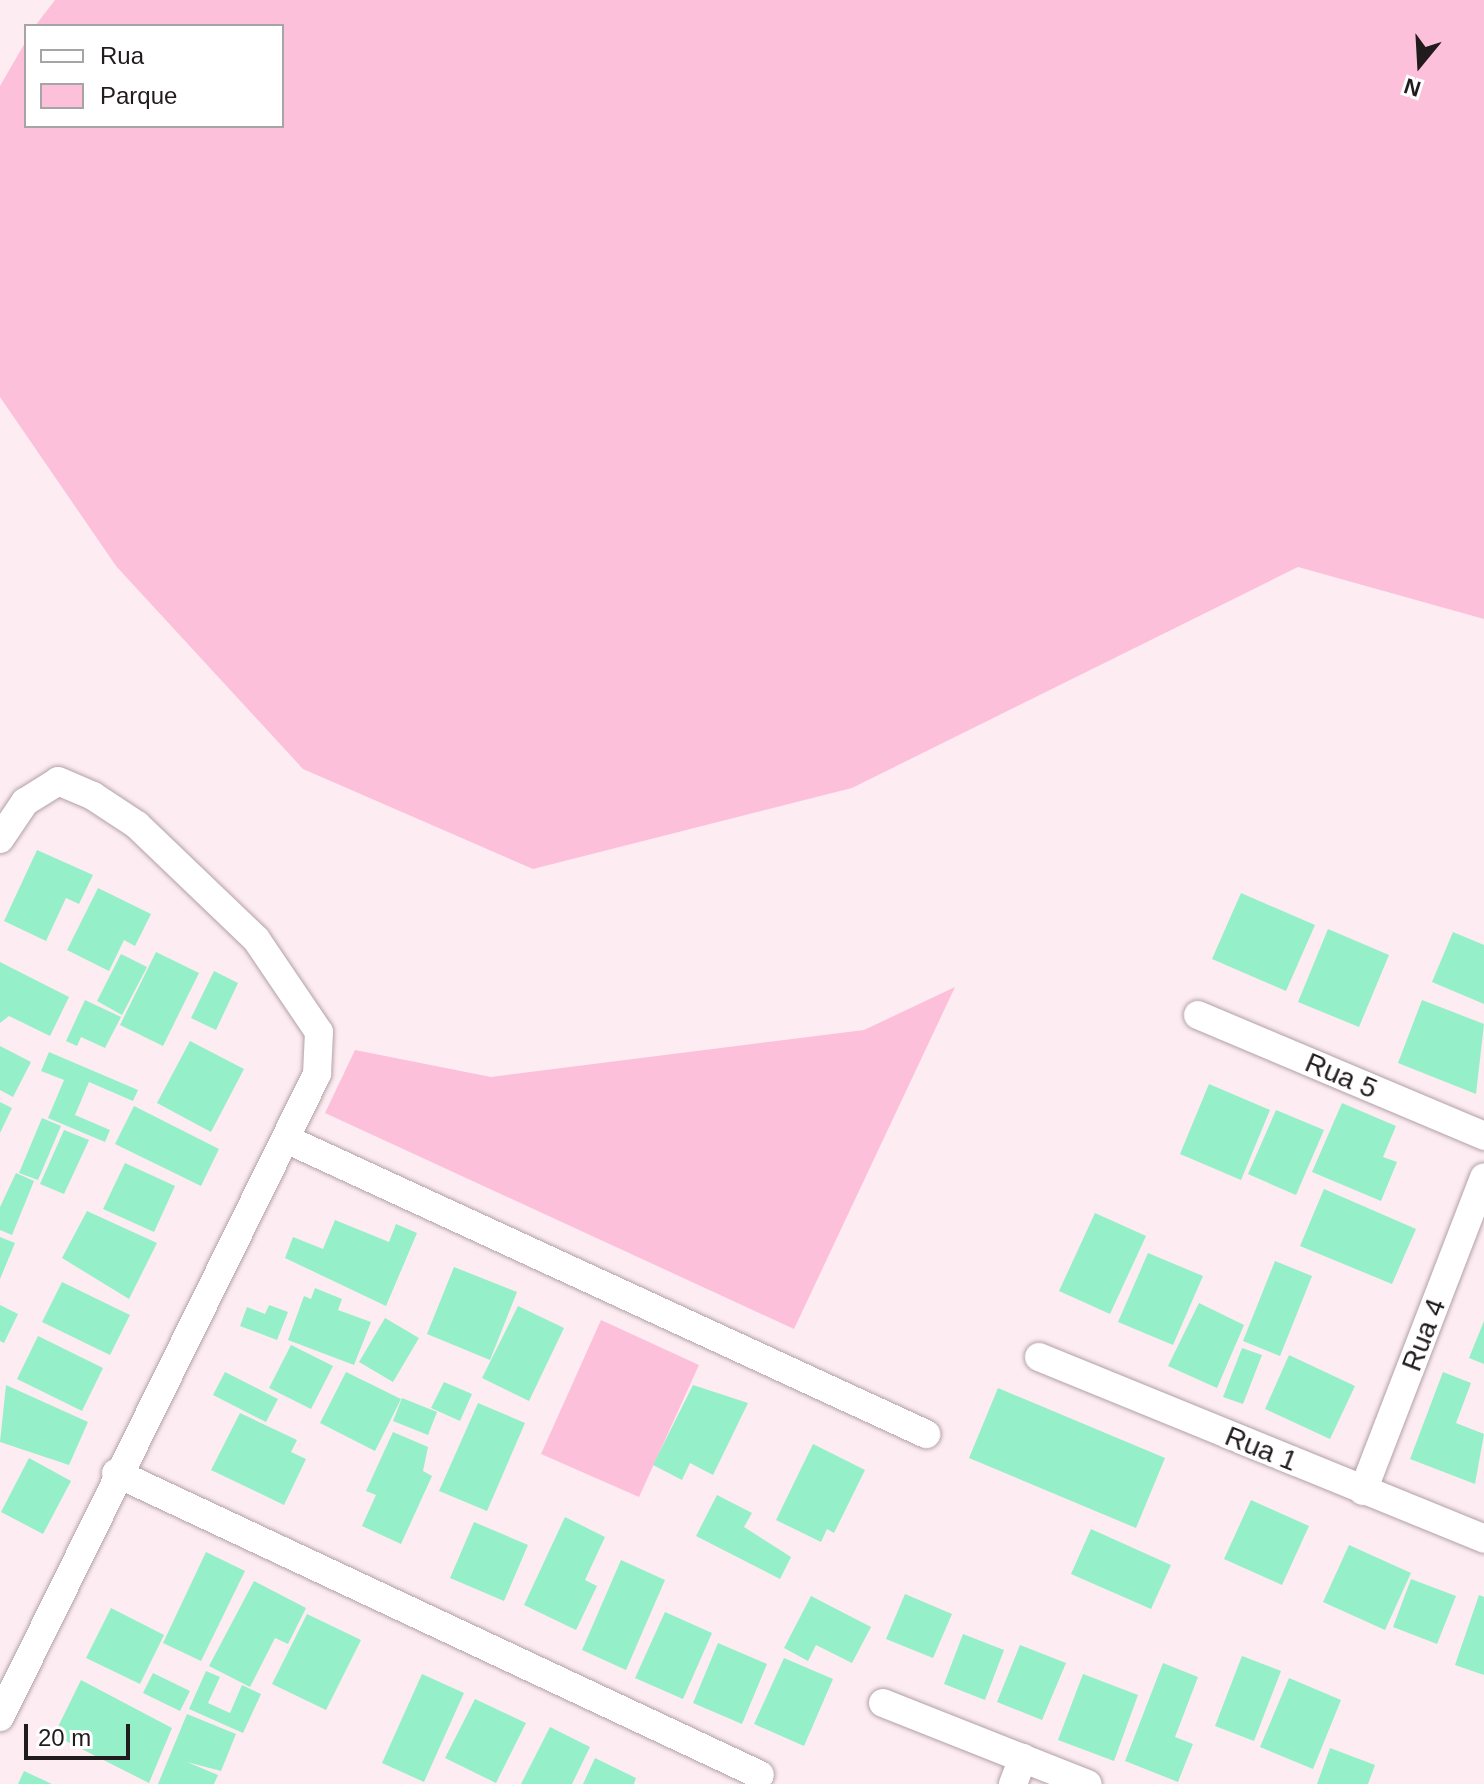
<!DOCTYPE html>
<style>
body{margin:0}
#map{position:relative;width:1484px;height:1784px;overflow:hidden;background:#feecf3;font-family:Helvetica,sans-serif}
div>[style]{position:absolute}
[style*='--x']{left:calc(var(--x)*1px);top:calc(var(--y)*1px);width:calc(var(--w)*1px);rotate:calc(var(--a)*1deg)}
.green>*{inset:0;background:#fdc0da}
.building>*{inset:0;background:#95efc8}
.roads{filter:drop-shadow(0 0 2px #b1a1a8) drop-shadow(0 0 2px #b1a1a8)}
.minor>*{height:28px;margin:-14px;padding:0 14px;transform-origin:14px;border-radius:14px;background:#fff}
span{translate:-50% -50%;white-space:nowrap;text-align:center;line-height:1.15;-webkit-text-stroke:8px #fff;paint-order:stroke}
.street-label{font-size:28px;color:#211b1d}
.legend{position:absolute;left:24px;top:24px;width:260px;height:104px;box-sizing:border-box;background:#fff;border:2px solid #a6a4a5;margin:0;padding:10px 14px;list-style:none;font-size:24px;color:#211b1d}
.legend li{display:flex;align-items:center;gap:16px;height:40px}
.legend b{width:40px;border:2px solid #a6a4a5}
.north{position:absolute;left:1380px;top:24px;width:80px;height:80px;-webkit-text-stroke:6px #fff;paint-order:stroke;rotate:198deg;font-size:22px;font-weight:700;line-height:32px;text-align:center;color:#211b1d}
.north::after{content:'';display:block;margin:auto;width:28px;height:36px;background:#211b1d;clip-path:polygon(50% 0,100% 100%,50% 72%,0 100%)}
.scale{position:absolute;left:24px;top:1724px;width:106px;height:36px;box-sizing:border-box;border:4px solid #211b1d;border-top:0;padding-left:10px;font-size:24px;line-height:28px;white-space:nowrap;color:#211b1d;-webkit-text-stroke:6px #fff;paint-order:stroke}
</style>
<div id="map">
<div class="green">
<i style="clip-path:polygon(55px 0,1484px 0,1484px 619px,1298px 567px,852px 788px,533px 869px,303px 769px,116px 566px,0 397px,0 86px,26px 41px,26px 126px,282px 126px,282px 26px,35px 26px)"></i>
<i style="clip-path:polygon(955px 987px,794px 1329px,325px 1113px,355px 1050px,491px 1077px,864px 1030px)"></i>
<i style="clip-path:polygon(601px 1320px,699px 1365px,639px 1497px,541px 1454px)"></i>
</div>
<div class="building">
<i style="clip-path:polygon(37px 850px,93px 875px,79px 904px,66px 898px,46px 941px,4px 921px)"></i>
<i style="clip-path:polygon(98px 888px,151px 914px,135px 946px,124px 940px,109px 971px,67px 950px)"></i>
<i style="clip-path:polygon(1241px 893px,1315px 925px,1286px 991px,1212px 959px)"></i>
<i style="clip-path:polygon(1328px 929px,1389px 955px,1359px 1027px,1298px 1002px)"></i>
<i style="clip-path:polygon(1453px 932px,1484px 945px,1484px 1004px,1432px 982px)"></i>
<i style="clip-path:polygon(156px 952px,199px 973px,163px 1046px,120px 1025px)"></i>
<i style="clip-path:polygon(121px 954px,147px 967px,122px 1015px,97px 1001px)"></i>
<i style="clip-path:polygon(0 962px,69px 997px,50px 1036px,9px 1016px,0 1023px)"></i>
<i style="clip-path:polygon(214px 971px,238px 983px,216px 1030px,191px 1018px)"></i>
<i style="clip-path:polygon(85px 1000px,121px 1017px,105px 1048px,81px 1037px,77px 1046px,66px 1041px)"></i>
<i style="clip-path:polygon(1422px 1000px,1484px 1024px,1476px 1094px,1398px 1063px)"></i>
<i style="clip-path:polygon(190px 1041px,244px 1069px,211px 1132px,157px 1103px)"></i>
<i style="clip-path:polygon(0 1046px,31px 1062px,13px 1097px,0 1090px)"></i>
<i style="clip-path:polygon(49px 1052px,138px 1090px,133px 1101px,89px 1082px,75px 1115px,110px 1130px,105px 1142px,48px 1118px,64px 1080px,41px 1071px)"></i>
<i style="clip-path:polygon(1209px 1084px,1270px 1110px,1241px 1180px,1180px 1154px)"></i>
<i style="clip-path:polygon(0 1102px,12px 1108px,0 1133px)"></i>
<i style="clip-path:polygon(1342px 1103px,1396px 1126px,1383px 1157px,1397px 1162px,1381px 1201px,1312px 1172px)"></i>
<i style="clip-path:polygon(134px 1106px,219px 1149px,201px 1186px,115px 1144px)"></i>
<i style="clip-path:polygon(1276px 1110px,1324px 1130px,1296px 1195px,1248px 1174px)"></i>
<i style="clip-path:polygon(42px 1118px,61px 1126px,38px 1180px,19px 1173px)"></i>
<i style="clip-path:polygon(64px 1130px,89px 1140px,64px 1194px,40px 1184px)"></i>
<i style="clip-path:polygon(125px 1163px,175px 1186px,154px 1232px,103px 1209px)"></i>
<i style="clip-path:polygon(16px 1173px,34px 1181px,12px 1235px,0 1230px,0 1207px)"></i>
<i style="clip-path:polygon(1324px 1189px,1416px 1229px,1392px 1284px,1300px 1246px)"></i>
<i style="clip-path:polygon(87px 1211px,157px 1243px,129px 1299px,62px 1258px)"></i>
<i style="clip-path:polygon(1095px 1213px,1146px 1236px,1110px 1314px,1059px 1291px)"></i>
<i style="clip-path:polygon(335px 1220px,389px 1242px,396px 1224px,417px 1233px,386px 1306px,285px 1258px,293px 1237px,323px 1249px)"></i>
<i style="clip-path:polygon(0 1237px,15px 1243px,0 1279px)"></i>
<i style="clip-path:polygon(1148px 1253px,1203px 1276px,1173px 1345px,1118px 1322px)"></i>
<i style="clip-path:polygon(1275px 1261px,1312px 1276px,1280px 1356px,1243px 1341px)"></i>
<i style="clip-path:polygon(454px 1267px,517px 1292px,490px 1360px,427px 1334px)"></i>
<i style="clip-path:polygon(62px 1282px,130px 1315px,110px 1355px,42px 1322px)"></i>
<i style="clip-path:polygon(315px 1288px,342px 1299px,338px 1310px,371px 1322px,354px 1365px,288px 1340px,304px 1296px,311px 1299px)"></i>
<i style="clip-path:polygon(1199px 1303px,1244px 1325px,1217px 1388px,1168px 1366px)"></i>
<i style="clip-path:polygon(0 1305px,18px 1314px,4px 1343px,0 1341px)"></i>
<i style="clip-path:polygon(269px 1305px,288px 1312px,277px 1340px,240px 1326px,247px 1307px,265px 1314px)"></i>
<i style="clip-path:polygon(518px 1306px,564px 1328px,529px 1401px,482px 1378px)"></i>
<i style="clip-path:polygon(385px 1318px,419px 1338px,393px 1382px,359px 1362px)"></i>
<i style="clip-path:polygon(1484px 1321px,1484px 1364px,1469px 1358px)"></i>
<i style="clip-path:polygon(38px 1336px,103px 1368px,82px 1411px,17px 1379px)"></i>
<i style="clip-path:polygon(291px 1345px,333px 1366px,311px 1409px,269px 1388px)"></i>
<i style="clip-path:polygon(1242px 1348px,1262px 1355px,1243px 1404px,1223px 1397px)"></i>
<i style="clip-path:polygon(1289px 1355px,1355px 1386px,1330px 1439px,1265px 1409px)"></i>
<i style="clip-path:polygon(225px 1372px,278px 1399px,266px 1422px,213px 1395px)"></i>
<i style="clip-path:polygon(346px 1372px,401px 1399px,375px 1451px,320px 1423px)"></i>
<i style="clip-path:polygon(1443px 1372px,1471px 1383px,1456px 1423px,1484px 1434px,1475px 1484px,1410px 1459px)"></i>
<i style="clip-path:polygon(444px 1382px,472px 1394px,460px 1421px,431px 1408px)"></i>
<i style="clip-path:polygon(6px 1385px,88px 1422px,69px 1465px,0 1442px)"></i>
<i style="clip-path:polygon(693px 1385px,748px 1403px,713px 1475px,690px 1463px,682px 1480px,653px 1465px)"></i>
<i style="clip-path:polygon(998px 1388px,1165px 1458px,1136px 1528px,969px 1458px)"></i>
<i style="clip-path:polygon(402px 1398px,437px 1412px,428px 1435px,393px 1421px)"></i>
<i style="clip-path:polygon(478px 1403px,525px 1423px,487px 1511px,439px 1491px)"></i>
<i style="clip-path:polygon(240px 1413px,297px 1440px,291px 1452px,306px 1459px,284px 1505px,211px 1470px)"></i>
<i style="clip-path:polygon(393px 1432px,428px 1447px,423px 1471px,432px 1476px,401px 1544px,362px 1526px,376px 1495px,366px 1491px)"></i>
<i style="clip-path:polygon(813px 1444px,865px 1470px,834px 1533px,827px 1529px,821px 1542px,776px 1520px)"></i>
<i style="clip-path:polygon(29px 1458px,71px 1481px,43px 1534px,1px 1512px)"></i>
<i style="clip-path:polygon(717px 1495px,752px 1513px,744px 1527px,791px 1557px,780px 1579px,696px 1536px)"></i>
<i style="clip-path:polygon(1251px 1500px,1309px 1526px,1282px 1585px,1224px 1559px)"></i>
<i style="clip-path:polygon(565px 1517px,605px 1537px,585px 1580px,597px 1586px,576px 1630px,524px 1605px)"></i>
<i style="clip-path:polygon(474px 1522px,528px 1545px,504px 1601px,450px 1578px)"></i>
<i style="clip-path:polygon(1091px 1529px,1171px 1565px,1151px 1609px,1071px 1574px)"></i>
<i style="clip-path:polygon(1349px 1545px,1411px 1573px,1385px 1630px,1323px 1602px)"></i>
<i style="clip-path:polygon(206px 1552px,245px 1571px,201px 1661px,163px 1643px)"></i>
<i style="clip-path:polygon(621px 1560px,665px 1580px,626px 1670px,582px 1650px)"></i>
<i style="clip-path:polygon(1411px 1579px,1456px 1596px,1437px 1644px,1393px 1627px)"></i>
<i style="clip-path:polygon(254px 1581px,306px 1608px,288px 1644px,275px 1638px,250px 1687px,209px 1666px)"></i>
<i style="clip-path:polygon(905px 1594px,952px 1614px,933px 1658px,886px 1639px)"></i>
<i style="clip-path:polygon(1479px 1595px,1484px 1597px,1484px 1675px,1455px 1665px)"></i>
<i style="clip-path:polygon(811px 1596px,871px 1627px,852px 1663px,816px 1645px,808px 1661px,784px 1648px)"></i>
<i style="clip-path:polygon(111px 1608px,164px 1635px,140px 1684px,86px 1658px)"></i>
<i style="clip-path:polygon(665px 1612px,712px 1633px,683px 1699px,635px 1678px)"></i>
<i style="clip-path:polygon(307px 1614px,361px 1640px,326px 1710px,272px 1684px)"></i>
<i style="clip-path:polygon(963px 1634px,1004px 1650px,985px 1700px,944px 1684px)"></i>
<i style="clip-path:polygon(718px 1643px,767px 1664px,742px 1724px,693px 1703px)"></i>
<i style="clip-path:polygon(1020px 1645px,1066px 1663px,1042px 1720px,997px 1702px)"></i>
<i style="clip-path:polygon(1242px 1656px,1281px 1671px,1254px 1741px,1215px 1726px)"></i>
<i style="clip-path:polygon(784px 1658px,833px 1679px,804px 1746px,754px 1724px)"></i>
<i style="clip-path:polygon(1163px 1663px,1198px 1677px,1175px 1737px,1193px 1744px,1178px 1782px,1125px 1761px)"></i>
<i style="clip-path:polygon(206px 1671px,220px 1677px,208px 1703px,230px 1713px,242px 1685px,261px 1694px,243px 1733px,189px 1709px)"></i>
<i style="clip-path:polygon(153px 1673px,190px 1691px,180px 1711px,143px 1693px)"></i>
<i style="clip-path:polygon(422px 1674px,464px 1693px,424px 1782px,382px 1763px)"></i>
<i style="clip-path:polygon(1083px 1674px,1138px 1695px,1114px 1761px,1058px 1740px)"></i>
<i style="clip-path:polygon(1289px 1678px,1341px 1700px,1313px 1769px,1260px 1747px)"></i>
<i style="clip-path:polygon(81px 1680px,172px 1728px,149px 1783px,54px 1735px)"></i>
<i style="clip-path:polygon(475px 1699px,526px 1723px,496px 1783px,445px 1758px)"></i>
<i style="clip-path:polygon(187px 1714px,236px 1734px,221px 1771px,187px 1762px,218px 1775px,214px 1784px,158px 1784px)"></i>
<i style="clip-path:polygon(550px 1727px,590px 1747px,572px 1784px,521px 1784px)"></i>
<i style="clip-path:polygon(1330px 1748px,1375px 1765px,1368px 1784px,1317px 1784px)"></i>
<i style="clip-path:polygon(595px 1758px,636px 1778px,634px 1784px,583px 1784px)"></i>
<i style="clip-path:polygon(24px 1771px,52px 1784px,18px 1784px)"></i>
</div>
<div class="roads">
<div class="minor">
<i style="--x:0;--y:839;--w:45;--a:-56"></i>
<i style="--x:25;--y:802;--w:39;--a:-32"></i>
<i style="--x:58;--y:781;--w:38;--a:23"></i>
<i style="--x:93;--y:796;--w:53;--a:33.4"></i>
<i style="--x:137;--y:825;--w:165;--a:43.8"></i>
<i style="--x:256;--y:939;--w:112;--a:55.9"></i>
<i style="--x:319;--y:1032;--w:42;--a:92.7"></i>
<i style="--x:317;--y:1074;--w:717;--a:116.24"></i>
<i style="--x:1198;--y:1015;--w:311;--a:22.9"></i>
<i style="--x:286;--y:1139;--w:705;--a:24.75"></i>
<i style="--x:1039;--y:1357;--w:481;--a:22.2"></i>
<i style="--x:116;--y:1473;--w:711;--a:25.12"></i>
<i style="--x:1363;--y:1491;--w:336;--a:-68.9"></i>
<i style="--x:883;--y:1703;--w:220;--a:21.6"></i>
<i style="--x:1013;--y:1784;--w:28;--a:-69"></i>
</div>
</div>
<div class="street-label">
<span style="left:1341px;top:1076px;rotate:23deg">Rua 5</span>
<span style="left:1424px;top:1335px;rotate:-69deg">Rua 4</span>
<span style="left:1261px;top:1449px;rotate:22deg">Rua 1</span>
</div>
<ul class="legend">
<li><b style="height:10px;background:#fff"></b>Rua</li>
<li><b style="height:22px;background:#fdc0da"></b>Parque</li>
</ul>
<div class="north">N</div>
<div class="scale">20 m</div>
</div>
